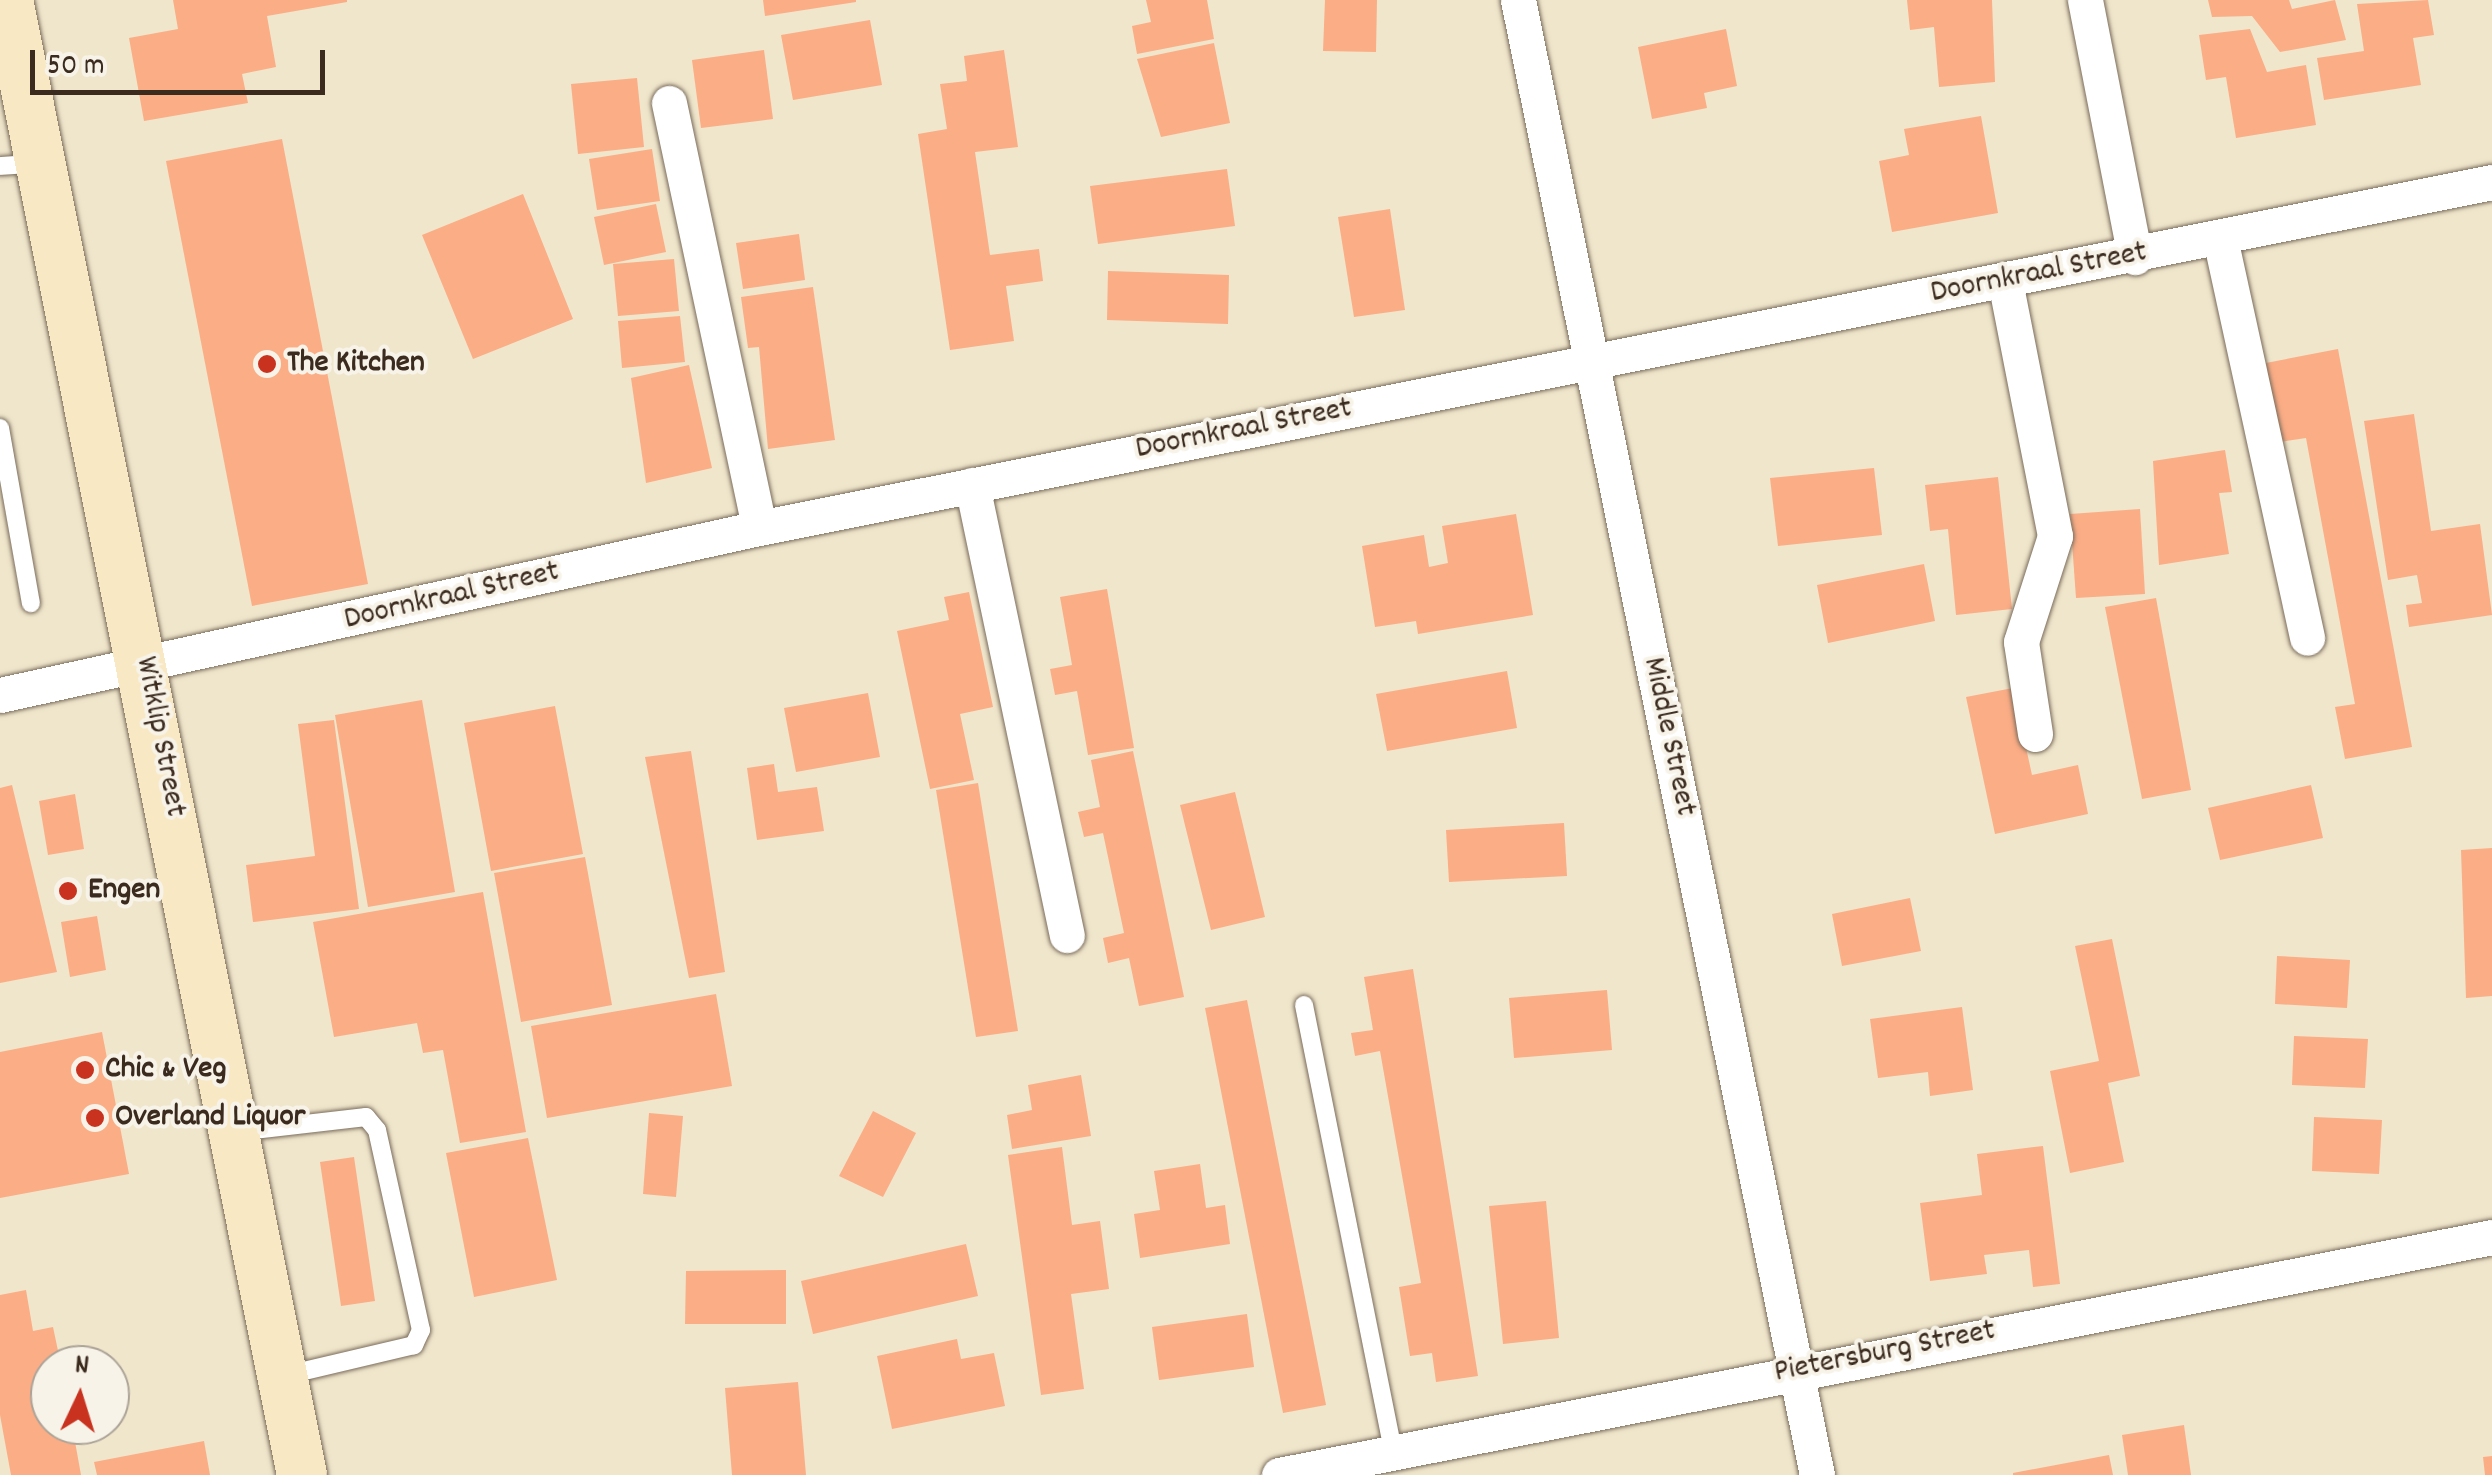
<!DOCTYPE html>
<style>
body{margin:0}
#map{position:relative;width:2492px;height:1475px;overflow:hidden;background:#f0e6cc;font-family:Dekko,sans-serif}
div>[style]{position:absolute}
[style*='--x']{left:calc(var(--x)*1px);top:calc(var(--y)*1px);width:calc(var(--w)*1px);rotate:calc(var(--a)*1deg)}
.building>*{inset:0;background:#fbad86}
.roads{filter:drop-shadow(0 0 2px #7a6c5b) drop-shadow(0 0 2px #7a6c5b)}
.lane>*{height:18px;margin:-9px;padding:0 9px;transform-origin:9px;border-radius:9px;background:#fff}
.street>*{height:35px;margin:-17.5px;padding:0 17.5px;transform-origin:17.5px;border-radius:17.5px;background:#fff}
.secondary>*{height:50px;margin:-25px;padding:0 25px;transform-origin:25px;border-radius:25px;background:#f8e8c3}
.dots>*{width:28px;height:28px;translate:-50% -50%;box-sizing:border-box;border:5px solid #f7f3e8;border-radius:50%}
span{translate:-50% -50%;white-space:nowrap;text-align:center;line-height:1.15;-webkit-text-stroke:8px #f7f3e8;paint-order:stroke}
.street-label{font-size:32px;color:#3b2a1e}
.poi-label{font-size:32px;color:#3b2a1e;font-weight:700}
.left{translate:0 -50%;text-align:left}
.north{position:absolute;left:30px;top:1345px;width:100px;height:100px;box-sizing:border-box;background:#f7f3e8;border:2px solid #aca397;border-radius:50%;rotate:4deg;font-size:28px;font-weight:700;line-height:40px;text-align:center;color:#3b2a1e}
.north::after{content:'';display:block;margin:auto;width:35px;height:45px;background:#c8321e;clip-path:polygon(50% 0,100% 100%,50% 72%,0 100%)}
.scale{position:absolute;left:30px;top:50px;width:295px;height:45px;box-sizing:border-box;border:5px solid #3b2a1e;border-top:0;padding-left:12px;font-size:30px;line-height:35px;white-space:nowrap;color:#3b2a1e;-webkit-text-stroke:8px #f7f3e8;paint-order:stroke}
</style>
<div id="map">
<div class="building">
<i style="clip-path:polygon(173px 0,347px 0,347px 2px,267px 16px,276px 67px,242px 74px,248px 103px,144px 121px,129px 38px,178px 29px)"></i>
<i style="clip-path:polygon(763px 0,856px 0,856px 2px,765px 16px)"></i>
<i style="clip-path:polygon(1146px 0,1207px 0,1214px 39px,1137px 54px,1132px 26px,1151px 22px)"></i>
<i style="clip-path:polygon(1325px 0,1377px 0,1376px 52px,1323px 51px)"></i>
<i style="clip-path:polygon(1907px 0,1992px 0,1995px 82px,1939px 87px,1934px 27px,1910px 30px)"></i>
<i style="clip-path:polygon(2208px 0,2289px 0,2292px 9px,2335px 0,2346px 40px,2280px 52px,2252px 16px,2212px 17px)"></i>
<i style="clip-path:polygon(2428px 0,2434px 35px,2413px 38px,2421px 85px,2324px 100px,2317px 58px,2364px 51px,2357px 4px)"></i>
<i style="clip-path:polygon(870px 20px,882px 85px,793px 100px,781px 35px)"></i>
<i style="clip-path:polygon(1726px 29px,1737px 86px,1704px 93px,1707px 108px,1652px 119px,1638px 47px)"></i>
<i style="clip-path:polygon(2250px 29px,2267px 72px,2306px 65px,2316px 125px,2236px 138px,2226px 77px,2206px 80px,2199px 35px)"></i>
<i style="clip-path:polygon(1214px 43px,1230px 123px,1161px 137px,1137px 59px)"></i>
<i style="clip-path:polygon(764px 50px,773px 119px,701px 128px,692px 60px)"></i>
<i style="clip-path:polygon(1004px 50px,1018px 147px,975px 152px,990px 255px,1039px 249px,1043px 281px,1006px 286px,1014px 341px,950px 350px,918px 134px,947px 129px,940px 84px,967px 81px,964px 56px)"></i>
<i style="clip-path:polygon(637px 78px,644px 147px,578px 154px,571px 84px)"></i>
<i style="clip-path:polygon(1981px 116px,1998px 213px,1892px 232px,1879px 161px,1909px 155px,1904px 129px)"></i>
<i style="clip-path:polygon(282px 139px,368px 584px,252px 606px,166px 161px)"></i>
<i style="clip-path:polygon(652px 149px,660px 201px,597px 210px,589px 159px)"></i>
<i style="clip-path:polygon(1227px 169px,1235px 226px,1098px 244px,1090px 186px)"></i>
<i style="clip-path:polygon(523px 194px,573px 319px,473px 359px,422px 235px)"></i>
<i style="clip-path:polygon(656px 204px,666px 252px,604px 265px,594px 217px)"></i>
<i style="clip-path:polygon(1390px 209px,1405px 310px,1354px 317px,1338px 217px)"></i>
<i style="clip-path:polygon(799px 234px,805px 280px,743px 289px,736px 243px)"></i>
<i style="clip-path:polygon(674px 259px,679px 311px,618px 316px,613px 264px)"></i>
<i style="clip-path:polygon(1108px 271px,1229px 275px,1228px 324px,1107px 320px)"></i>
<i style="clip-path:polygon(813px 287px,835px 440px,768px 449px,759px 347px,748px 348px,741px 297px)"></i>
<i style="clip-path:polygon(680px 316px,685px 362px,622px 368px,618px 321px)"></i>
<i style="clip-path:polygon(2338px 349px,2412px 747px,2345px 759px,2335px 707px,2355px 704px,2306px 438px,2280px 442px,2266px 363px)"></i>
<i style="clip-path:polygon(689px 365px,712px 468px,646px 483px,631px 378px)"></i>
<i style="clip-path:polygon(2414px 414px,2431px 531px,2480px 524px,2492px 615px,2409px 627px,2406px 605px,2422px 603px,2417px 575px,2388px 580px,2364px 421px)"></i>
<i style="clip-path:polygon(2225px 450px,2232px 492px,2219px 493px,2229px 554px,2159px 565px,2153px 461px)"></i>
<i style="clip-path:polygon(1874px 468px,1882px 535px,1778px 546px,1770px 478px)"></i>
<i style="clip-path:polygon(1998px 477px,2012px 609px,1956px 615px,1948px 529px,1930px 531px,1925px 485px)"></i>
<i style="clip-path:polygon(2140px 509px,2145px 594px,2076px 598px,2070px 514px)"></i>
<i style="clip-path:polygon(1516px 514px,1533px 615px,1418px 634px,1416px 621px,1375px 627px,1362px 546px,1424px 535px,1429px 567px,1448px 563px,1442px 526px)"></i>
<i style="clip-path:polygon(1924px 564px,1935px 621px,1828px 643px,1817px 585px)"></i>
<i style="clip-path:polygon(1107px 589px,1134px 748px,1088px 755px,1077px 691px,1055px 695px,1050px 669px,1072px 665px,1060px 597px)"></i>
<i style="clip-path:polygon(969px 592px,993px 707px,960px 714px,974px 780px,930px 789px,897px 631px,949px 620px,944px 597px)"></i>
<i style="clip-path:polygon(2156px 598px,2191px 790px,2142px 799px,2105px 607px)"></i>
<i style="clip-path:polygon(1507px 671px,1517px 728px,1387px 751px,1376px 694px)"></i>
<i style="clip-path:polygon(2013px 688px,2032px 775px,2078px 765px,2088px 814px,1995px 834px,1966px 697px)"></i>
<i style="clip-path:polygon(868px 693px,880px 757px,796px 772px,784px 708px)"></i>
<i style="clip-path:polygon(422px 700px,455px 892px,368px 907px,335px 715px)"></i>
<i style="clip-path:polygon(555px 706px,583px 854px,491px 871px,464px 723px)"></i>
<i style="clip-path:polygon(334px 720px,359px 909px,253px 922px,246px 865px,315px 856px,298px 724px)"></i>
<i style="clip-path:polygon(691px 751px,725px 972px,689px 978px,645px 757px)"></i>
<i style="clip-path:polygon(1133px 751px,1184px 997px,1139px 1006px,1129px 958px,1108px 963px,1103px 938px,1124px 933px,1103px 833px,1084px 837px,1078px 812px,1100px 807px,1091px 760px)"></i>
<i style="clip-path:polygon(774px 764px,778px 792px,817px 787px,824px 831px,757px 840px,747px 768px)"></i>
<i style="clip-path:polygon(978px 783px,1018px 1031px,976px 1037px,936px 790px)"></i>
<i style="clip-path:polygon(12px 785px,57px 972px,0 983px,0 788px)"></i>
<i style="clip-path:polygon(2311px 785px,2323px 838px,2220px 860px,2208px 808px)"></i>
<i style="clip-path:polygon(1235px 792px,1265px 917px,1211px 930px,1180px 805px)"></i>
<i style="clip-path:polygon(75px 794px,84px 849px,48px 855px,39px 801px)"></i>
<i style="clip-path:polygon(1564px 823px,1567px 876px,1449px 882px,1446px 830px)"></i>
<i style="clip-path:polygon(2492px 848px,2492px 996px,2466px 998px,2461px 850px)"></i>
<i style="clip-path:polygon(585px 857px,612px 1005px,521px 1022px,494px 873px)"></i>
<i style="clip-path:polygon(483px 892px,526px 1132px,460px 1143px,443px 1050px,423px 1053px,417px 1023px,334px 1037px,313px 922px)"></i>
<i style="clip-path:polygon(1910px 898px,1921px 951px,1842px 966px,1832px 914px)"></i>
<i style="clip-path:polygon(97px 916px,106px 970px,70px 977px,61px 922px)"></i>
<i style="clip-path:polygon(2112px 939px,2140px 1076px,2108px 1083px,2124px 1162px,2070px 1173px,2050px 1071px,2099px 1061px,2075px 946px)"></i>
<i style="clip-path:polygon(2277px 956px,2350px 960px,2347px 1008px,2275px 1004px)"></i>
<i style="clip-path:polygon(1413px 969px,1478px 1376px,1436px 1382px,1432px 1353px,1410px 1356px,1399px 1287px,1421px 1283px,1380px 1051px,1355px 1056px,1351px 1033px,1373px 1030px,1364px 977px)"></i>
<i style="clip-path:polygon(1607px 990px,1612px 1050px,1514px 1058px,1509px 998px)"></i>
<i style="clip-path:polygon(716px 994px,732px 1086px,547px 1118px,531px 1026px)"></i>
<i style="clip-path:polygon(1247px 1000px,1326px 1405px,1283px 1413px,1205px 1008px)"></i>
<i style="clip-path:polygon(1962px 1007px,1973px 1090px,1930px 1096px,1928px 1072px,1878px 1078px,1870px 1019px)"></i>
<i style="clip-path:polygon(102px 1032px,129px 1174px,0 1198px,0 1052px)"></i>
<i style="clip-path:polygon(2294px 1036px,2368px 1039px,2365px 1088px,2292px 1085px)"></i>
<i style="clip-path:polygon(1081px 1075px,1091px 1136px,1012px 1149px,1007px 1115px,1032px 1110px,1028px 1085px)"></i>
<i style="clip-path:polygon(873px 1111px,916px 1133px,883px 1197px,839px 1176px)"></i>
<i style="clip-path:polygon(649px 1113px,683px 1116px,676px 1197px,643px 1194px)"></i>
<i style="clip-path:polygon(2314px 1117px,2382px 1120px,2379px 1174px,2312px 1171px)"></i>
<i style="clip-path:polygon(528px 1138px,557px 1280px,474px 1297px,446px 1153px)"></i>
<i style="clip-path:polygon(2043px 1146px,2060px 1284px,2033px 1287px,2029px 1250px,1984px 1255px,1987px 1274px,1930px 1281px,1920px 1203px,1982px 1195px,1977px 1154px)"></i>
<i style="clip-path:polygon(1062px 1147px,1072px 1225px,1100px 1221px,1109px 1289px,1071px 1294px,1084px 1389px,1041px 1395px,1008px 1155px)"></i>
<i style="clip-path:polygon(354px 1157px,375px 1301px,341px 1306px,320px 1162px)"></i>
<i style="clip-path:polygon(1200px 1164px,1206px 1208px,1225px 1205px,1230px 1244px,1140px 1258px,1134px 1214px,1160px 1210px,1154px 1171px)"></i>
<i style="clip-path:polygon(1546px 1201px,1559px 1338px,1503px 1344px,1489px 1206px)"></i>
<i style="clip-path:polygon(966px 1244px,978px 1296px,813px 1334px,801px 1281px)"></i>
<i style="clip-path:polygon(786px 1270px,786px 1324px,685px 1324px,686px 1271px)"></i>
<i style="clip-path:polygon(26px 1290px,33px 1331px,53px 1327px,61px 1365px,50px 1365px,50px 1425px,72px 1425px,81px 1475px,11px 1475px,0 1415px,0 1295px)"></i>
<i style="clip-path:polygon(1247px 1314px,1254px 1367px,1159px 1380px,1152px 1327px)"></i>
<i style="clip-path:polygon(957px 1339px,961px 1359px,994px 1353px,1005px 1406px,892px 1429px,877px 1356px)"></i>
<i style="clip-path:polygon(798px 1382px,806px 1475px,732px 1475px,725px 1388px)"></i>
<i style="clip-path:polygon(2184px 1425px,2191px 1475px,2128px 1475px,2122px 1435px)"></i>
<i style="clip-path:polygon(204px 1441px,210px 1475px,97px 1475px,94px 1462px)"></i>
<i style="clip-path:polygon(2109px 1455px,2113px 1475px,2013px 1475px,2013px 1473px)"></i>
<i style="clip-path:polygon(2492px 1456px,2492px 1475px,2485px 1475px,2483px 1457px)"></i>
</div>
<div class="roads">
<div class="lane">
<i style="--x:0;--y:166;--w:39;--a:-4"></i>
<i style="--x:0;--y:428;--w:178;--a:80"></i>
<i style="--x:1304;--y:1005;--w:455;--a:78.7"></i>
<i style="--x:236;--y:1132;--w:131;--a:-6.6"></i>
<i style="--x:366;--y:1117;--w:17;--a:50"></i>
<i style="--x:377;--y:1130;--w:205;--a:77.6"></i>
<i style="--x:421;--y:1330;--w:17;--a:115"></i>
<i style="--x:414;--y:1345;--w:135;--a:166.7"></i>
</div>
<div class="street">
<i style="--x:1518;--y:0;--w:1505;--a:78.54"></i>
<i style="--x:2085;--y:0;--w:262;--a:79"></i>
<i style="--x:669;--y:103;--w:434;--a:78"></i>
<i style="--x:2220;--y:238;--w:409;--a:77.7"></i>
<i style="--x:2005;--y:281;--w:260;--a:78.9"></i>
<i style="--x:2055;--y:536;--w:111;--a:107.8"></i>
<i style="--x:2021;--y:642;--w:93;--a:81.3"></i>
<i style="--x:972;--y:485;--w:460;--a:78.1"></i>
<i style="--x:0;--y:695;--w:777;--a:-12.41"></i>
<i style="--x:759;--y:528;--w:1767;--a:-11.29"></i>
<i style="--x:1279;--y:1475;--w:1236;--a:-11.1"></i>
</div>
<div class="secondary">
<i style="--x:8;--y:0;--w:1504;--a:78.73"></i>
</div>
</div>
<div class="dots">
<i style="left:267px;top:364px;background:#c8321e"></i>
<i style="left:68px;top:891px;background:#c8321e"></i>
<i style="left:85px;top:1070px;background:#c8321e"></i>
<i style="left:95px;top:1118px;background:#c8321e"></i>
</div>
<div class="street-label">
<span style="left:2039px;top:274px;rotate:-11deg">Doornkraal Street</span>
<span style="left:1244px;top:430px;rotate:-11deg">Doornkraal Street</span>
<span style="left:452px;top:597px;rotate:-13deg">Doornkraal Street</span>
<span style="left:159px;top:737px;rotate:79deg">Witklip Street</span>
<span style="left:1668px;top:737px;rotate:78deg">Middle Street</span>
<span style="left:1885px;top:1353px;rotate:-11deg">Pietersburg Street</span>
</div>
<div class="poi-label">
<span class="left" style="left:287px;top:364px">The Kitchen</span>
<span class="left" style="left:88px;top:891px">Engen</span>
<span class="left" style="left:105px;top:1070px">Chic &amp; Veg</span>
<span class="left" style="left:115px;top:1118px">Overland Liquor</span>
</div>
<div class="north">N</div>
<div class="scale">50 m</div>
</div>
